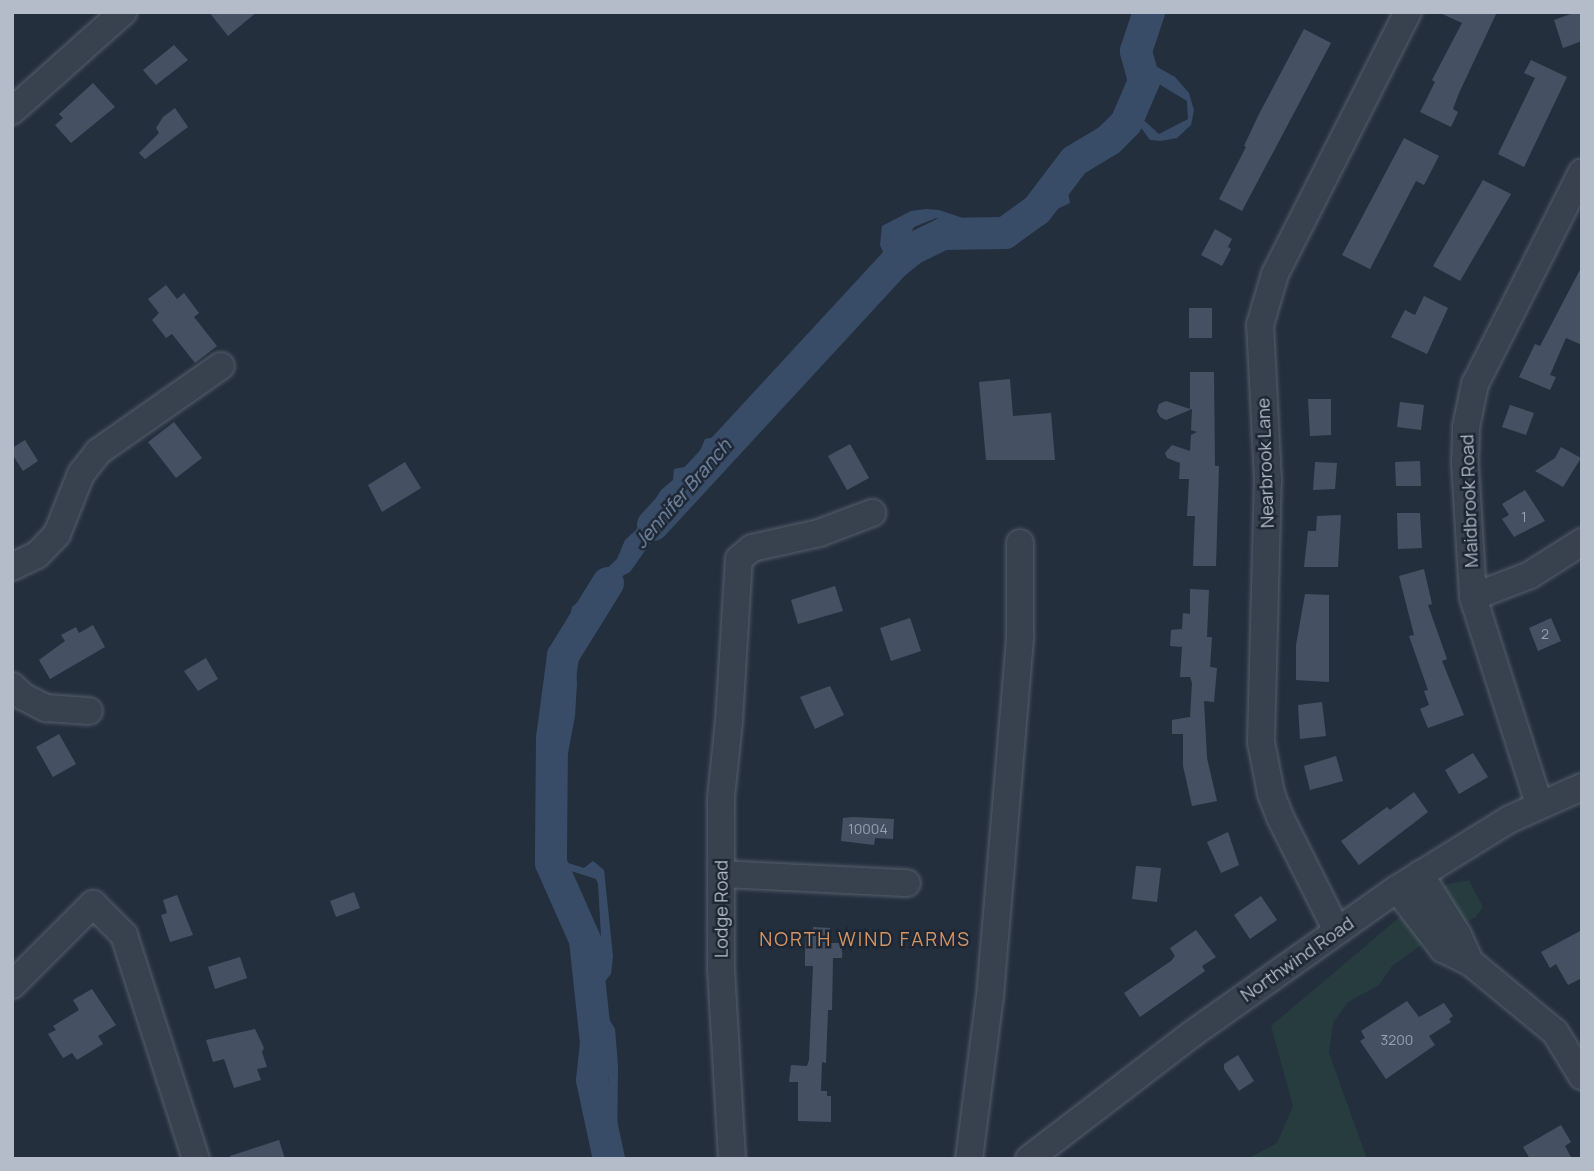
<!DOCTYPE html>
<style>
body{margin:0}
#map{position:relative;width:1594px;height:1171px;overflow:hidden;background:#242f3e;font-family:Manrope,sans-serif}
div>[style]{position:absolute}
[style*='--x']{left:calc(var(--x)*1px);top:calc(var(--y)*1px);width:calc(var(--w)*1px);rotate:calc(var(--a)*1deg)}
.green>*{inset:0;background:#263c3f}
.water>*{inset:0;background:#394c67}
.river>*{height:32px;margin:-16px;padding:0 16px;transform-origin:16px;border-radius:16px;background:#394c67}
.building>*{inset:0;background:#455162}
.roads{filter:drop-shadow(0 0 2px #565f6c) drop-shadow(0 0 2px #565f6c)}
.minor>*{height:26px;margin:-13px;padding:0 13px;transform-origin:13px;border-radius:13px;background:#38414e}
span{translate:-50% -50%;white-space:nowrap;text-align:center;line-height:1.15;-webkit-text-stroke:5px #1d2633;paint-order:stroke}
.number-label{font-size:14px;color:#98a1af}
.number-label span{-webkit-text-stroke-width:0}
.street-label{font-size:18px;color:#b4bcc9}
.water-label{font-size:19px;color:#7c92b1;font-style:italic}
.neighbourhood-label{font-size:19px;color:#d59563;letter-spacing:2px}
.frame{position:absolute;inset:0;border:14px solid #b4bcc9;pointer-events:none}
</style>
<div id="map">
<div class="green">
<i style="clip-path:polygon(1469px 880px,1483px 907px,1475px 918px,1438px 933px,1392px 966px,1379px 985px,1348px 1002px,1333px 1023px,1329px 1053px,1367px 1159px,1247px 1159px,1277px 1143px,1293px 1106px,1271px 1026px,1435px 887px)"></i>
</div>
<div class="water">
<i style="clip-path:polygon(1132px 12px,1160px 12px,1141px 39px,1143px 54px,1150px 63px,1175px 77px,1189px 93px,1194px 110px,1191px 125px,1177px 138px,1161px 141px,1150px 140px,1142px 129px,1125px 121px,1117px 120px,1106px 125px,1068px 166px,1065px 175px,1070px 203px,1046px 214px,1027px 235px,989px 237px,936px 218px,914px 227px,893px 264px,886px 289px,878px 303px,850px 330px,782px 386px,766px 409px,741px 428px,733px 442px,697px 475px,676px 500px,654px 538px,630px 572px,615px 580px,602px 601px,578px 626px,574px 645px,577px 683px,575px 716px,552px 837px,555px 849px,565px 862px,584px 868px,593px 861px,604px 870px,613px 956px,611px 974px,601px 986px,601px 999px,603px 1009px,615px 1029px,618px 1066px,617px 1159px,609px 1159px,605px 1137px,609px 1092px,607px 1053px,597px 1031px,591px 993px,601px 936px,598px 884px,596px 879px,568px 870px,556px 859px,543px 820px,562px 756px,562px 738px,569px 704px,560px 666px,572px 607px,591px 591px,602px 573px,617px 559px,625px 540px,636px 530px,661px 490px,673px 480px,674px 469px,685px 467px,697px 458px,705px 439px,725px 435px,737px 416px,759px 397px,776px 377px,777px 371px,812px 345px,840px 318px,860px 309px,877px 290px,888px 264px,880px 245px,882px 226px,911px 211px,926px 209px,939px 210px,1001px 231px,1024px 229px,1034px 217px,1048px 186px,1067px 156px,1107px 120px,1120px 114px,1138px 115px,1159px 134px,1188px 119px,1187px 101px,1154px 81px,1140px 67px,1130px 19px)"></i>
</div>
<div class="river">
<i style="--x:653;--y:525;--w:357;--a:-47.3"></i>
<i style="--x:895;--y:263;--w:22;--a:-39"></i>
<i style="--x:912;--y:249;--w:34;--a:-26"></i>
<i style="--x:943;--y:234;--w:62;--a:-0.9"></i>
<i style="--x:1005;--y:233;--w:39;--a:-36"></i>
<i style="--x:1037;--y:210;--w:61;--a:-52.9"></i>
<i style="--x:1074;--y:161;--w:41;--a:-31"></i>
<i style="--x:1109;--y:140;--w:24;--a:-45"></i>
<i style="--x:1126;--y:123;--w:46;--a:-66.8"></i>
<i style="--x:1144;--y:81;--w:31;--a:-105"></i>
<i style="--x:1136;--y:51;--w:41;--a:-71.6"></i>
<i style="--x:608;--y:583;--w:86;--a:121.7"></i>
<i style="--x:563;--y:656;--w:83;--a:97.6"></i>
<i style="--x:552;--y:738;--w:125;--a:90.5"></i>
<i style="--x:551;--y:863;--w:84;--a:66.2"></i>
<i style="--x:585;--y:940;--w:104;--a:83.9"></i>
<i style="--x:596;--y:1043;--w:37;--a:96"></i>
<i style="--x:592;--y:1080;--w:81;--a:77.9"></i>
</div>
<div class="building">
<i style="clip-path:polygon(209px 12px,257px 12px,228px 36px)"></i>
<i style="clip-path:polygon(1438px 12px,1497px 12px,1459px 93px,1453px 109px,1458px 112px,1451px 127px,1420px 112px,1435px 82px,1432px 80px,1462px 23px)"></i>
<i style="clip-path:polygon(1576px 12px,1582px 12px,1582px 41px,1563px 48px,1554px 20px)"></i>
<i style="clip-path:polygon(1304px 29px,1331px 43px,1242px 211px,1219px 199px,1246px 147px,1244px 146px,1258px 116px)"></i>
<i style="clip-path:polygon(174px 45px,188px 60px,156px 85px,143px 70px)"></i>
<i style="clip-path:polygon(1531px 60px,1567px 77px,1524px 167px,1498px 154px,1535px 78px,1524px 73px)"></i>
<i style="clip-path:polygon(93px 83px,115px 107px,71px 143px,55px 125px,63px 118px,59px 114px)"></i>
<i style="clip-path:polygon(175px 108px,188px 127px,145px 159px,139px 153px,159px 133px,156px 128px,163px 117px)"></i>
<i style="clip-path:polygon(1404px 138px,1439px 156px,1424px 185px,1416px 181px,1370px 269px,1342px 255px)"></i>
<i style="clip-path:polygon(1483px 180px,1511px 194px,1460px 281px,1433px 266px)"></i>
<i style="clip-path:polygon(1215px 229px,1232px 239px,1228px 247px,1231px 249px,1222px 266px,1201px 255px)"></i>
<i style="clip-path:polygon(1582px 266px,1582px 345px,1566px 338px,1550px 375px,1556px 377px,1550px 390px,1519px 377px,1535px 344px,1540px 346px)"></i>
<i style="clip-path:polygon(166px 285px,177px 299px,184px 293px,199px 313px,194px 317px,217px 346px,195px 363px,172px 334px,166px 338px,152px 320px,159px 313px,148px 299px)"></i>
<i style="clip-path:polygon(1424px 296px,1448px 308px,1427px 354px,1391px 337px,1405px 310px,1415px 315px)"></i>
<i style="clip-path:polygon(1189px 308px,1212px 308px,1212px 338px,1189px 338px)"></i>
<i style="clip-path:polygon(1190px 372px,1214px 372px,1215px 466px,1219px 466px,1216px 566px,1193px 566px,1195px 516px,1187px 516px,1189px 479px,1179px 479px,1180px 463px,1167px 458px,1165px 453px,1172px 445px,1190px 451px,1191px 435px,1197px 432px,1191px 430px,1192px 409px,1166px 420px,1160px 417px,1157px 411px,1159px 404px,1166px 401px,1190px 409px)"></i>
<i style="clip-path:polygon(1010px 379px,1013px 416px,1051px 413px,1055px 460px,986px 460px,979px 382px)"></i>
<i style="clip-path:polygon(1308px 399px,1331px 399px,1331px 435px,1310px 436px)"></i>
<i style="clip-path:polygon(1400px 402px,1424px 405px,1421px 430px,1397px 427px)"></i>
<i style="clip-path:polygon(1510px 405px,1534px 413px,1526px 435px,1502px 427px)"></i>
<i style="clip-path:polygon(174px 422px,202px 458px,176px 478px,148px 442px)"></i>
<i style="clip-path:polygon(25px 440px,38px 461px,23px 471px,12px 454px,12px 448px)"></i>
<i style="clip-path:polygon(850px 444px,869px 478px,847px 490px,828px 456px)"></i>
<i style="clip-path:polygon(1561px 447px,1581px 458px,1563px 487px,1535px 471px,1555px 458px)"></i>
<i style="clip-path:polygon(1420px 461px,1421px 486px,1396px 486px,1395px 462px)"></i>
<i style="clip-path:polygon(405px 462px,421px 488px,382px 512px,368px 485px)"></i>
<i style="clip-path:polygon(1315px 462px,1337px 463px,1335px 489px,1313px 490px)"></i>
<i style="clip-path:polygon(1525px 490px,1545px 521px,1514px 537px,1502px 519px,1509px 515px,1502px 504px)"></i>
<i style="clip-path:polygon(1397px 513px,1420px 513px,1422px 548px,1398px 549px)"></i>
<i style="clip-path:polygon(1341px 515px,1338px 567px,1304px 567px,1308px 531px,1316px 531px,1317px 516px)"></i>
<i style="clip-path:polygon(1424px 569px,1432px 604px,1428px 605px,1447px 659px,1442px 661px,1464px 715px,1428px 728px,1420px 709px,1429px 705px,1424px 691px,1428px 690px,1409px 636px,1414px 635px,1399px 576px)"></i>
<i style="clip-path:polygon(835px 586px,843px 611px,798px 624px,791px 600px)"></i>
<i style="clip-path:polygon(1190px 589px,1209px 590px,1207px 637px,1212px 637px,1210px 667px,1217px 668px,1214px 702px,1204px 701px,1207px 758px,1217px 801px,1192px 806px,1183px 766px,1183px 734px,1172px 734px,1172px 720px,1190px 717px,1192px 683px,1190px 677px,1180px 677px,1182px 647px,1170px 646px,1171px 630px,1182px 629px,1183px 613px,1190px 614px)"></i>
<i style="clip-path:polygon(1305px 594px,1329px 595px,1329px 682px,1296px 680px,1296px 645px)"></i>
<i style="clip-path:polygon(910px 618px,921px 651px,891px 661px,880px 628px)"></i>
<i style="clip-path:polygon(1551px 618px,1561px 641px,1538px 651px,1529px 628px)"></i>
<i style="clip-path:polygon(93px 625px,105px 647px,50px 679px,39px 660px,65px 641px,61px 635px,76px 627px,79px 633px)"></i>
<i style="clip-path:polygon(206px 658px,218px 679px,198px 691px,184px 671px)"></i>
<i style="clip-path:polygon(830px 686px,844px 715px,815px 729px,800px 697px)"></i>
<i style="clip-path:polygon(1322px 702px,1326px 736px,1300px 739px,1298px 705px)"></i>
<i style="clip-path:polygon(59px 734px,76px 764px,53px 777px,36px 747px)"></i>
<i style="clip-path:polygon(1473px 753px,1488px 777px,1459px 794px,1445px 770px)"></i>
<i style="clip-path:polygon(1336px 756px,1343px 781px,1310px 790px,1304px 766px)"></i>
<i style="clip-path:polygon(1414px 792px,1428px 812px,1359px 865px,1341px 841px,1387px 807px,1390px 810px)"></i>
<i style="clip-path:polygon(853px 817px,894px 819px,893px 839px,875px 838px,874px 845px,841px 841px,843px 818px)"></i>
<i style="clip-path:polygon(1228px 832px,1239px 865px,1221px 873px,1207px 842px)"></i>
<i style="clip-path:polygon(1136px 866px,1161px 868px,1157px 902px,1132px 899px)"></i>
<i style="clip-path:polygon(354px 892px,360px 908px,336px 917px,330px 901px)"></i>
<i style="clip-path:polygon(177px 895px,193px 935px,170px 942px,161px 915px,167px 913px,163px 900px)"></i>
<i style="clip-path:polygon(1261px 896px,1277px 920px,1250px 939px,1234px 915px)"></i>
<i style="clip-path:polygon(813px 927px,830px 928px,830px 943px,843px 943px,842px 958px,833px 958px,832px 1010px,828px 1010px,826px 1063px,822px 1062px,821px 1091px,827px 1091px,827px 1096px,831px 1096px,831px 1122px,798px 1121px,798px 1082px,789px 1082px,791px 1065px,807px 1066px,809px 1060px,813px 966px,805px 966px,805px 955px,806px 933px,813px 934px)"></i>
<i style="clip-path:polygon(1196px 930px,1216px 957px,1202px 966px,1205px 971px,1140px 1017px,1124px 993px,1171px 961px,1175px 956px,1170px 948px)"></i>
<i style="clip-path:polygon(1582px 930px,1582px 978px,1568px 985px,1556px 964px,1550px 968px,1541px 952px)"></i>
<i style="clip-path:polygon(240px 957px,247px 978px,215px 989px,208px 967px)"></i>
<i style="clip-path:polygon(92px 989px,116px 1025px,98px 1036px,103px 1044px,77px 1060px,72px 1053px,63px 1058px,48px 1034px,56px 1030px,53px 1026px,79px 1010px,73px 1000px)"></i>
<i style="clip-path:polygon(1407px 1001px,1419px 1017px,1444px 1003px,1453px 1016px,1449px 1019px,1451px 1022px,1429px 1036px,1435px 1045px,1386px 1079px,1360px 1041px,1365px 1038px,1361px 1031px)"></i>
<i style="clip-path:polygon(255px 1029px,264px 1048px,262px 1052px,267px 1067px,257px 1069px,261px 1080px,234px 1088px,224px 1059px,213px 1062px,206px 1040px)"></i>
<i style="clip-path:polygon(1238px 1055px,1254px 1081px,1239px 1091px,1224px 1069px,1224px 1064px)"></i>
<i style="clip-path:polygon(1561px 1125px,1571px 1142px,1565px 1146px,1572px 1159px,1530px 1159px,1523px 1147px)"></i>
<i style="clip-path:polygon(279px 1140px,285px 1159px,230px 1159px,230px 1156px)"></i>
</div>
<div class="roads">
<div class="minor">
<i style="--x:12;--y:111;--w:149;--a:-41.7"></i>
<i style="--x:12;--y:567;--w:28;--a:-26"></i>
<i style="--x:37;--y:555;--w:29;--a:-46"></i>
<i style="--x:57;--y:534;--w:65;--a:-68.2"></i>
<i style="--x:81;--y:474;--w:28;--a:-52"></i>
<i style="--x:98;--y:452;--w:150;--a:-35"></i>
<i style="--x:1473;--y:597;--w:61;--a:-21.1"></i>
<i style="--x:1530;--y:575;--w:62;--a:-32.4"></i>
<i style="--x:12;--y:686;--w:16;--a:43"></i>
<i style="--x:24;--y:697;--w:25;--a:27"></i>
<i style="--x:46;--y:708;--w:43;--a:4"></i>
<i style="--x:1539;--y:804;--w:217;--a:-107.7"></i>
<i style="--x:1473;--y:597;--w:134;--a:-93.4"></i>
<i style="--x:1465;--y:463;--w:36;--a:-88"></i>
<i style="--x:1466;--y:427;--w:44;--a:-78.2"></i>
<i style="--x:1475;--y:384;--w:237;--a:-63.2"></i>
<i style="--x:722;--y:874;--w:185;--a:2.8"></i>
<i style="--x:1420;--y:874;--w:72;--a:58.1"></i>
<i style="--x:1458;--y:935;--w:30;--a:66"></i>
<i style="--x:1397;--y:889;--w:76;--a:52.5"></i>
<i style="--x:1443;--y:949;--w:30;--a:26"></i>
<i style="--x:1470;--y:962;--w:110;--a:39.5"></i>
<i style="--x:1555;--y:1032;--w:52;--a:58.5"></i>
<i style="--x:1337;--y:931;--w:127;--a:-116.6"></i>
<i style="--x:1280;--y:817;--w:26;--a:-111"></i>
<i style="--x:1271;--y:793;--w:52;--a:-101.1"></i>
<i style="--x:1261;--y:742;--w:261;--a:-88.5"></i>
<i style="--x:1268;--y:481;--w:156;--a:-92.9"></i>
<i style="--x:1260;--y:325;--w:53;--a:-73.6"></i>
<i style="--x:1275;--y:274;--w:294;--a:-63.1"></i>
<i style="--x:12;--y:985;--w:115;--a:-45"></i>
<i style="--x:93;--y:904;--w:44;--a:45"></i>
<i style="--x:124;--y:935;--w:235;--a:72.2"></i>
<i style="--x:732;--y:1159;--w:190;--a:-93.3"></i>
<i style="--x:721;--y:969;--w:171;--a:-90"></i>
<i style="--x:721;--y:798;--w:77;--a:-84.1"></i>
<i style="--x:729;--y:721;--w:162;--a:-86.5"></i>
<i style="--x:739;--y:559;--w:17;--a:-40"></i>
<i style="--x:752;--y:548;--w:69;--a:-12.6"></i>
<i style="--x:819;--y:533;--w:57;--a:-20.7"></i>
<i style="--x:969;--y:1159;--w:164;--a:-82.7"></i>
<i style="--x:990;--y:996;--w:362;--a:-85.2"></i>
<i style="--x:1020;--y:635;--w:92;--a:-90"></i>
<i style="--x:1029;--y:1159;--w:205;--a:-37.5"></i>
<i style="--x:1192;--y:1034;--w:251;--a:-35.3"></i>
<i style="--x:1397;--y:889;--w:133;--a:-31.8"></i>
<i style="--x:1510;--y:819;--w:79;--a:-24"></i>
</div>
</div>
<div class="number-label">
<span style="left:1524px;top:517px">1</span>
<span style="left:1545px;top:634px">2</span>
<span style="left:868px;top:829px">10004</span>
<span style="left:1397px;top:1040px">3200</span>
</div>
<div class="street-label">
<span style="left:1265px;top:463px;rotate:-92deg">Nearbrook Lane</span>
<span style="left:1469px;top:501px;rotate:-92deg">Maidbrook Road</span>
<span style="left:721px;top:909px;rotate:-90deg">Lodge Road</span>
<span style="left:1297px;top:959px;rotate:-35deg">Northwind Road</span>
</div>
<div class="water-label">
<span style="left:683px;top:494px;rotate:-49deg">Jennifer Branch</span>
</div>
<div class="neighbourhood-label">
<span style="left:865px;top:940px">NORTH WIND FARMS</span>
</div>
<div class="frame"></div>
</div>
